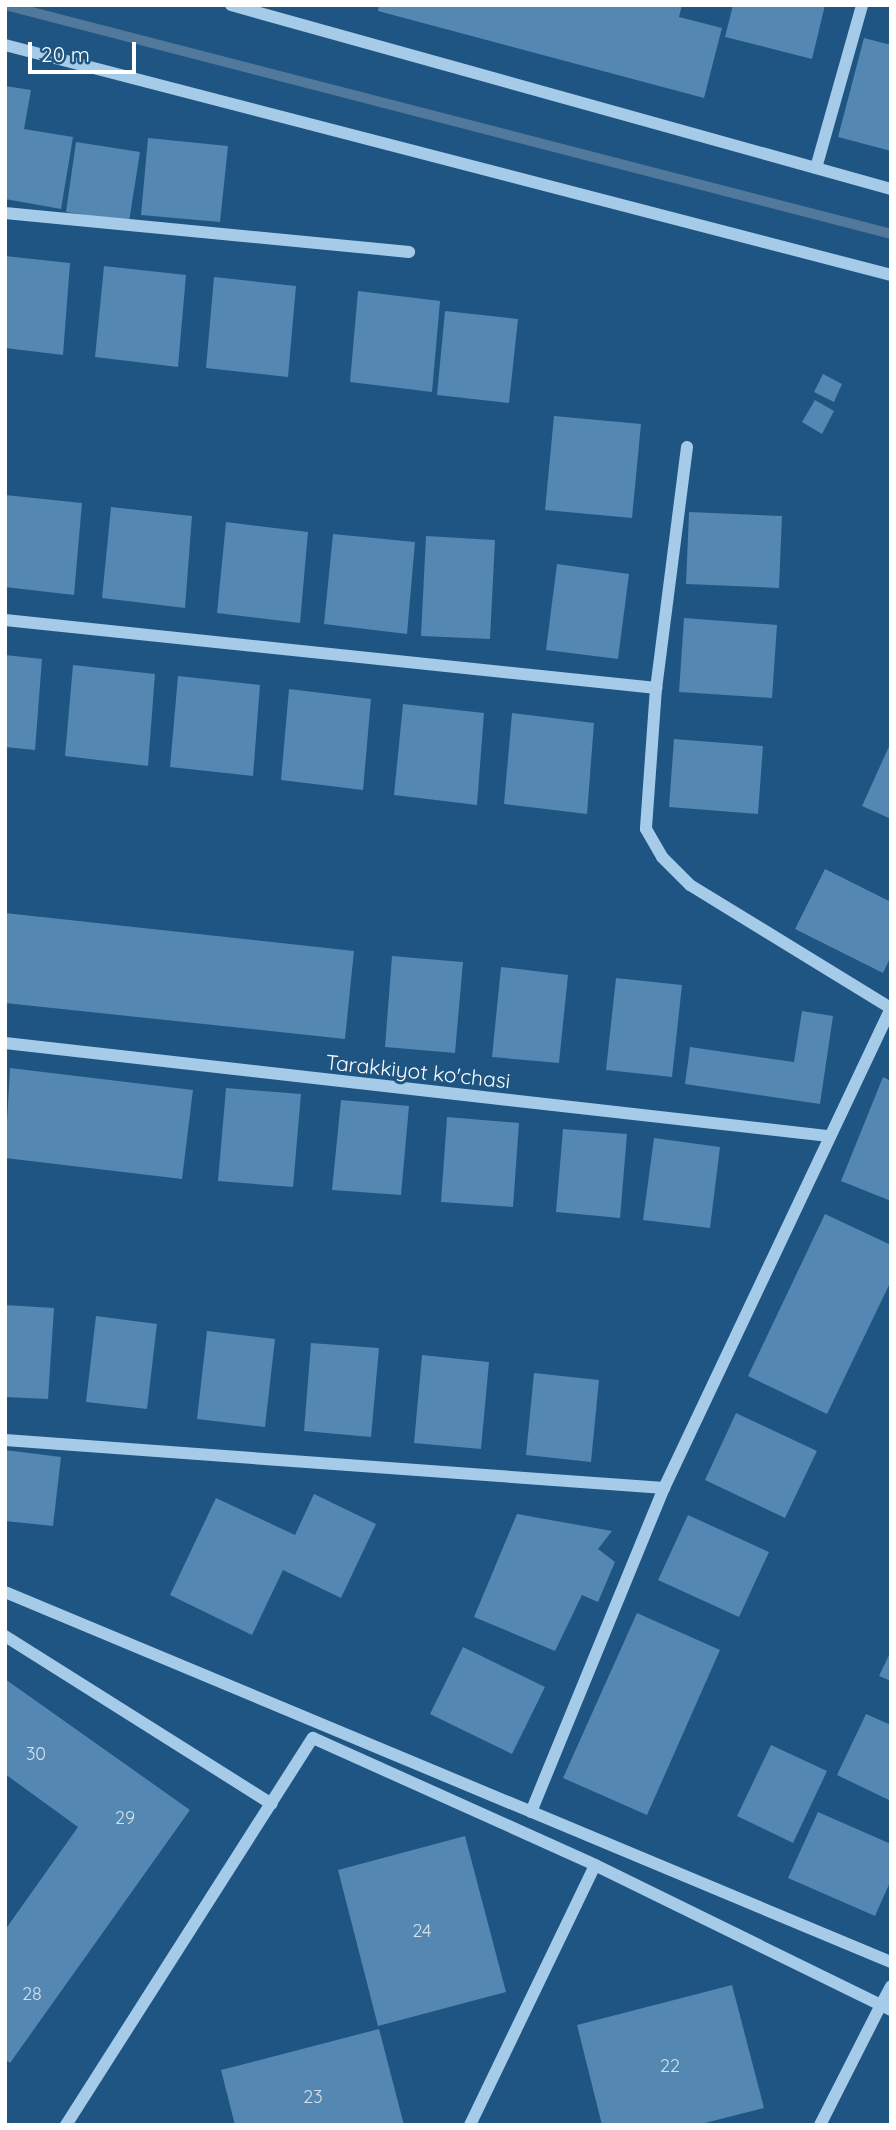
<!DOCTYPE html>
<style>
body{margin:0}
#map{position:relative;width:896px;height:2130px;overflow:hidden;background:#1e5582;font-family:Quicksand,sans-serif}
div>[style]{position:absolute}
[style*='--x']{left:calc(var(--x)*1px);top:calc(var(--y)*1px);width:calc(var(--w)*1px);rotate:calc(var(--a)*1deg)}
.stream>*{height:10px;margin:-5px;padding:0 5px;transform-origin:5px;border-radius:5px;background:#52799b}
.building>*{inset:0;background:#5487b1}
.minor>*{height:12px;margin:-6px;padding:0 6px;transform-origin:6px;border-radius:6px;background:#a5cbe9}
span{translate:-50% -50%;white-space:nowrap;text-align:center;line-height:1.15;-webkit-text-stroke:6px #1e5582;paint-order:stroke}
.number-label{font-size:18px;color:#d4e1ec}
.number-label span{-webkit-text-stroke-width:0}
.street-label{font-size:21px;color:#fff}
.frame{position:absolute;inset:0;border:7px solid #fff;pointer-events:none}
.scale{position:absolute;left:28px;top:42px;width:108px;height:32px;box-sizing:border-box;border:4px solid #fff;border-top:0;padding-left:9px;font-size:21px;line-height:24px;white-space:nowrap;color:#fff;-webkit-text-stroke:5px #1e5582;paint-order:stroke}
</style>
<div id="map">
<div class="stream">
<i style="--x:5;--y:5;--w:915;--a:14.49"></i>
</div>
<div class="building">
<i style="clip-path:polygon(379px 5px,682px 5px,679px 17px,722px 28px,704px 98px,378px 11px)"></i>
<i style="clip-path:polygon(733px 5px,825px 5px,812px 59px,725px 37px)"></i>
<i style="clip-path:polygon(864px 38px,891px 45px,891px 151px,838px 137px)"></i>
<i style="clip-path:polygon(5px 86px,31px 90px,24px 129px,73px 137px,61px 209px,5px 199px)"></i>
<i style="clip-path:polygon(148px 138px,228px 146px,220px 222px,141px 215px)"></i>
<i style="clip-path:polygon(76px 142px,140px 152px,129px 222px,66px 212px)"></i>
<i style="clip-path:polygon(5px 256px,70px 263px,63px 355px,5px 348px)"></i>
<i style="clip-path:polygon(104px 266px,186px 275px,178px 367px,95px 357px)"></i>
<i style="clip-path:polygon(214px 277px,296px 286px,288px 377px,206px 368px)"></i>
<i style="clip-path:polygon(358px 291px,440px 301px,432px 392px,350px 382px)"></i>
<i style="clip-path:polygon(445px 311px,518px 319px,509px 403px,437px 395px)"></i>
<i style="clip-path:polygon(823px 374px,842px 384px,834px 402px,814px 392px)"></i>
<i style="clip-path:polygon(815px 400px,834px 411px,822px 434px,802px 422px)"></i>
<i style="clip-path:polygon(554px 416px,641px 424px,632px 518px,545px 510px)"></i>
<i style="clip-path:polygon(5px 495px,82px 503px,74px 595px,5px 587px)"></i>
<i style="clip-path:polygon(111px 507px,192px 516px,185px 608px,102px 598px)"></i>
<i style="clip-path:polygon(689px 512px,782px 516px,779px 588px,686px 584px)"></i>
<i style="clip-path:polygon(226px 522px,308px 532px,300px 623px,217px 613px)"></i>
<i style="clip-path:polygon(333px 534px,415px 542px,407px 634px,324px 624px)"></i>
<i style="clip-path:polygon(426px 536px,495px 540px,490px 639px,421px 636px)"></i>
<i style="clip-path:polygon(557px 564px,629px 574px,618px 659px,546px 650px)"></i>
<i style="clip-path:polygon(684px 618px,777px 625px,772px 698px,679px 692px)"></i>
<i style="clip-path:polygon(5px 655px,42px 659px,35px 750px,5px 747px)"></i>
<i style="clip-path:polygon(73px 665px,155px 674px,148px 766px,65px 756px)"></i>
<i style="clip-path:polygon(178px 676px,260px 685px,253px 776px,170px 767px)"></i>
<i style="clip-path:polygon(289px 689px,371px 699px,363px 790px,281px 780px)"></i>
<i style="clip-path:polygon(403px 704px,484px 713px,477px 805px,394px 795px)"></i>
<i style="clip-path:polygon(512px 713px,594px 723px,587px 814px,504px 804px)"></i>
<i style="clip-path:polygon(674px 739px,763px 746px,758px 814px,669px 807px)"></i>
<i style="clip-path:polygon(891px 742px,891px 819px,862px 806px)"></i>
<i style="clip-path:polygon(825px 869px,891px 902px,891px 956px,883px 973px,795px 929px)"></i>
<i style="clip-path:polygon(5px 913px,354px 951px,345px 1039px,5px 1003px)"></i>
<i style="clip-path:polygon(392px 956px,463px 962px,455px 1053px,385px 1047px)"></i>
<i style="clip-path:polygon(501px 967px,568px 975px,559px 1063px,492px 1057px)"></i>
<i style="clip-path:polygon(616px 978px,682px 985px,672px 1077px,606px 1070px)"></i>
<i style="clip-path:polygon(802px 1011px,833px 1016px,820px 1104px,685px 1084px,690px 1047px,794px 1062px)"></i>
<i style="clip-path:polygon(10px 1068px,193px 1090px,182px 1179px,5px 1158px)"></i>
<i style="clip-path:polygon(883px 1077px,891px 1081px,891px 1201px,841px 1181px)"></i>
<i style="clip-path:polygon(226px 1088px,301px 1094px,293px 1187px,218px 1181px)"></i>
<i style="clip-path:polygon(341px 1100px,409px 1106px,401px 1195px,332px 1190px)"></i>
<i style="clip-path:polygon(447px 1117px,519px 1123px,513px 1207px,441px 1202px)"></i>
<i style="clip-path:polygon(563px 1129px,627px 1134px,620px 1218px,556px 1212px)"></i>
<i style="clip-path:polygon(654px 1138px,720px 1147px,710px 1228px,643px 1220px)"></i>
<i style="clip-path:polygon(825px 1214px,891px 1245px,891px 1281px,827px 1414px,748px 1376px)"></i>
<i style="clip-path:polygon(5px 1305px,54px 1308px,48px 1399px,5px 1397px)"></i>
<i style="clip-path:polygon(96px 1316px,157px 1324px,147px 1409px,86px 1402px)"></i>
<i style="clip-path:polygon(207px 1331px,275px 1339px,265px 1427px,197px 1419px)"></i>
<i style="clip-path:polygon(311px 1343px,379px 1348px,371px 1437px,304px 1431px)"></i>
<i style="clip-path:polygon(422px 1355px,489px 1362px,481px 1449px,414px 1443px)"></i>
<i style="clip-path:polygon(534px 1373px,599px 1380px,591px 1462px,526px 1455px)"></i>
<i style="clip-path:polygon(736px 1413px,817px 1451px,785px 1518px,705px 1480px)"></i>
<i style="clip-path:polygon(5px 1450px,61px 1457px,53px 1526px,5px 1521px)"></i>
<i style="clip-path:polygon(314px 1494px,376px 1524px,341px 1598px,283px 1570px,252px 1635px,170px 1595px,216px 1498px,295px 1535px)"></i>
<i style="clip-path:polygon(517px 1514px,612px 1531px,598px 1549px,615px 1562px,598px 1602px,582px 1595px,555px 1651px,474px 1617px)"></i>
<i style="clip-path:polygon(688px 1515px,769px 1552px,739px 1617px,658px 1580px)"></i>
<i style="clip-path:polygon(637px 1613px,720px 1650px,647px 1815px,563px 1778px)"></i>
<i style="clip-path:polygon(463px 1647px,545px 1687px,512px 1754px,430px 1714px)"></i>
<i style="clip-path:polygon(891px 1651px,891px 1681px,879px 1676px)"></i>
<i style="clip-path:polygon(5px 1679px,190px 1810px,10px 2063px,5px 2059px,5px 1930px,78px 1827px,5px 1774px)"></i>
<i style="clip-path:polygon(866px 1714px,891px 1725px,891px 1801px,837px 1775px)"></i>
<i style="clip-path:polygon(771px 1745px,827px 1771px,793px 1843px,737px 1816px)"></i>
<i style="clip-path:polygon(818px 1812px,891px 1844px,891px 1880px,875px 1916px,788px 1878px)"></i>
<i style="clip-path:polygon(465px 1836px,506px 1992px,378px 2026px,338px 1870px)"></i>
<i style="clip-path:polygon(732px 1985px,764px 2108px,697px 2125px,602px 2125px,577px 2025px)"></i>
<i style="clip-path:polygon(379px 2029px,404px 2125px,235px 2125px,221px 2070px)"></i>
</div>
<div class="minor">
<i style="--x:231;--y:5;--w:685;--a:15.58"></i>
<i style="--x:5;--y:45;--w:915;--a:14.55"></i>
<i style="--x:816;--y:168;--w:169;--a:-74.2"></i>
<i style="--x:5;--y:213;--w:406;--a:5.5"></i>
<i style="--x:687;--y:447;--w:243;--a:97.3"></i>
<i style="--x:656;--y:688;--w:141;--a:94.1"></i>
<i style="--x:646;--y:829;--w:32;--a:60"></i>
<i style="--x:662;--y:857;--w:40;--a:45"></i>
<i style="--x:690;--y:885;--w:236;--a:31.5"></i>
<i style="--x:5;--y:620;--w:655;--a:5.96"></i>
<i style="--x:5;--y:1043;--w:827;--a:6.45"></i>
<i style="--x:5;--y:1440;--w:661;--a:4.17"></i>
<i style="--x:5;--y:1592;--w:960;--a:22.67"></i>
<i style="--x:5;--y:1636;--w:315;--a:32.2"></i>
<i style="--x:531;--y:1812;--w:350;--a:-67.7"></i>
<i style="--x:664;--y:1488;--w:531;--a:-64.69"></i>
<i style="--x:66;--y:2125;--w:459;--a:-57.5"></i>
<i style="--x:313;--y:1738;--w:309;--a:24.2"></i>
<i style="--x:595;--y:1865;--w:318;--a:26.1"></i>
<i style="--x:881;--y:2005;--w:21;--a:-62"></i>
<i style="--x:470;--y:2125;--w:288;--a:-64.3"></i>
<i style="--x:820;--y:2125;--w:135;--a:-63.1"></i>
<i style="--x:881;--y:2005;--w:11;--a:27"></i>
</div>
<div class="number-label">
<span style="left:36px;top:1754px">30</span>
<span style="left:125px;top:1818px">29</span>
<span style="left:422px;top:1931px">24</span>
<span style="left:32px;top:1994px">28</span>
<span style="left:670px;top:2066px">22</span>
<span style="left:313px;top:2097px">23</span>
</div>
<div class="street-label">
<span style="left:418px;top:1071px;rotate:6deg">Tarakkiyot ko'chasi</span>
</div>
<div class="frame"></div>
<div class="scale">20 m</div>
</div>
